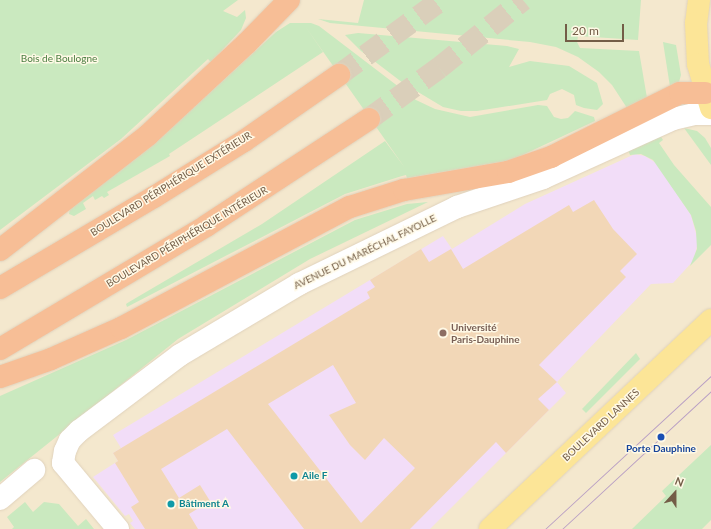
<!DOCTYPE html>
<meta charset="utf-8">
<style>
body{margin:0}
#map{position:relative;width:711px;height:529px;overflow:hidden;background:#fcf5e0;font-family:Lato,sans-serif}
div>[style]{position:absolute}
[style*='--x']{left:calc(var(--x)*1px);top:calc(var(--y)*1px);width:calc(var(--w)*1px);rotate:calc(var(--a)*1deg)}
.residential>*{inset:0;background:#f4e8ce}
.education>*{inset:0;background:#f2ddf8}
.green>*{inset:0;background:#cae9bf}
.building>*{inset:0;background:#f2d7b7}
.highway-tunnel>*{height:22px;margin-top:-11px;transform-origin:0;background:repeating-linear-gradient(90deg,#dacfba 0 22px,transparent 0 33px)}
.roads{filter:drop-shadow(0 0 1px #e0d2bc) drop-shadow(0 0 1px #e0d2bc)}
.minor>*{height:22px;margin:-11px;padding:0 11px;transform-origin:11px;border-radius:11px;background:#fff}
.major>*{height:22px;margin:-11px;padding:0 11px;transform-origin:11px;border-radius:11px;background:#fce597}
.highway>*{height:22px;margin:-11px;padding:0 11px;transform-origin:11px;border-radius:11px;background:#f7be96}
.tram>*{height:1px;margin:-0.5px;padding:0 0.5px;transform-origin:0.5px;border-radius:0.5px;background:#b99fc4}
.dots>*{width:11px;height:11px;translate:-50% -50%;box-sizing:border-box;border:2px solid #fff9e6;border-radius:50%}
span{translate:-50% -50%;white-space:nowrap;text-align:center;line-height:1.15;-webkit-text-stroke:3px #fff9e6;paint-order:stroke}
.park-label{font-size:10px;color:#4b7e42}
.street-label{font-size:10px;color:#735d47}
.education-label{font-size:10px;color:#785e54;font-weight:700}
.left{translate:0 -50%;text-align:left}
.transit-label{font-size:10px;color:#164399;font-weight:700}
.culture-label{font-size:10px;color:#0d838f;font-weight:700}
.north{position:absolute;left:655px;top:473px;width:40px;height:40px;-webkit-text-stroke:3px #fff9e6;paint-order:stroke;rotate:21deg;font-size:11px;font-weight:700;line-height:16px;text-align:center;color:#735d47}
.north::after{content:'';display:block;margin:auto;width:14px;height:18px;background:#735d47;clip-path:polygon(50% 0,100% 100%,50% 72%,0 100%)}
.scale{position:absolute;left:565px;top:24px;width:59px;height:18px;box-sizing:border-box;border:2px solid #735d47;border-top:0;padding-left:5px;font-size:12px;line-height:14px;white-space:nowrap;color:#735d47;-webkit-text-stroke:3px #fff9e6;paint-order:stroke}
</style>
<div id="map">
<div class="residential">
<i style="clip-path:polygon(0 0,711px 0,711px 529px,0 529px)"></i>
</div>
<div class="education">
<i style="clip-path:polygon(635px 154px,645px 156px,656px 163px,691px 215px,698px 241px,694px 260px,673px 283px,651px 284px,557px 382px,566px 393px,430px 529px,135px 529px,130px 523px,133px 521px,129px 514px,125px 516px,93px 477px,118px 461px,113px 453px,121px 448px,113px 435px,443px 236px,452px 249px,525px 204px)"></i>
</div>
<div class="green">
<i style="clip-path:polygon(0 0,238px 0,223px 11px,237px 17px,245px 10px,246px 18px,241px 30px,211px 62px,208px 59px,121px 139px,0 230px)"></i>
<i style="clip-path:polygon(364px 0,641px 0,638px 40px,578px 36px,577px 42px,580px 48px,639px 51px,647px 98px,627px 108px,612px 85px,599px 72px,578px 57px,556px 47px,530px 42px,330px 23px,318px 19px,358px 23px)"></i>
<i style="clip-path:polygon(290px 23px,311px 23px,319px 26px,416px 100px,435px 109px,470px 117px,538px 105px,547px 106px,554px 117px,561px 119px,568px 118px,575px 111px,594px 117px,595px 121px,512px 160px,407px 178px,406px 175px,402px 176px,345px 194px,127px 307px,126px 304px,129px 302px,262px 224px,385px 141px,405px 168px,305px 26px,323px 52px,169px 154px,170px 156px,107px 192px,109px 195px,104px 198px,102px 196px,95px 200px,93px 196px,83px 203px,86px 209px,74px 216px,69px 214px,70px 209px,155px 143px,276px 32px)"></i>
<i style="clip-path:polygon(358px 33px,507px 46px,519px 49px,509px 67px,530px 61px,569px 66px,597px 83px,603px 104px,597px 110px,584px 108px,576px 105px,574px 95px,562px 89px,550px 94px,547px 100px,477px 111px,461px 111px,443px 107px,403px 83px,361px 51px,345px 35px)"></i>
<i style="clip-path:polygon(663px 42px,676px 45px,681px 75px,679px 82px,670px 87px)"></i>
<i style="clip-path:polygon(684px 128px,697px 131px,705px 138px,711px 148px,711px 165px)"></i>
<i style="clip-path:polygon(660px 135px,663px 140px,659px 143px,674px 165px,711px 207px,711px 245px,690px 266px,697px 249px,696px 231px,691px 215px,653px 160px,641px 154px,630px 155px,628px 150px)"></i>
<i style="clip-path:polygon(428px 202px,310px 259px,178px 339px,0 482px,0 396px,126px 340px,355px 220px,407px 204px)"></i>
<i style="clip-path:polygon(636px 353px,640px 359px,586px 413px,582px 409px)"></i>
<i style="clip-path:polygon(711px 445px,711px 520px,702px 529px,632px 529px,666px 496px,662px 491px)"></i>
<i style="clip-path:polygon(25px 502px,33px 512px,44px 502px,59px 504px,78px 526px,86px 519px,94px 529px,12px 529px,14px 527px,7px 517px)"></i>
</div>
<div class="building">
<i style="clip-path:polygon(evenodd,594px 200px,613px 229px,637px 254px,620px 271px,626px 277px,539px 365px,557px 382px,538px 399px,549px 410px,506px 453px,496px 442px,410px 529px,304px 529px,227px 429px,161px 469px,179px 498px,200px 485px,210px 501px,189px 514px,198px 529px,145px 529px,131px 507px,139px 502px,115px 463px,118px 461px,113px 453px,370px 298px,367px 292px,375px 287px,370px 280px,421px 249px,429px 262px,451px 249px,463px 269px,569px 205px,573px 212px,594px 200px,333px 365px,356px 403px,329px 415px,350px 445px,365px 460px,384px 438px,415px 468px,361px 523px,268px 404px,333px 365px)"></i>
</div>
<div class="highway-tunnel">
<i style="--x:339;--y:75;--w:127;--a:-36.3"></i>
<i style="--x:369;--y:119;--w:87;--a:-36.1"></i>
<i style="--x:439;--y:68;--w:108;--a:-39"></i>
</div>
<div class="roads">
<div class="minor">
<i style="--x:0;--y:499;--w:45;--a:-40.5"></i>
<i style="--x:118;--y:529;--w:86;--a:-129.8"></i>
<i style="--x:63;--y:463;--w:12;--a:-81"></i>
<i style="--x:65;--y:451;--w:12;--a:-66"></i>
<i style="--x:70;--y:440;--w:13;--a:-45"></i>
<i style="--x:79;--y:431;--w:126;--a:-37"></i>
<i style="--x:180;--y:355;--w:139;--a:-30.8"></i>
<i style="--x:299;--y:284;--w:176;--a:-26"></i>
<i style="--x:457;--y:207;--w:91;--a:-18.6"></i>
<i style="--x:543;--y:178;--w:143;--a:-24.4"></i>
<i style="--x:673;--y:119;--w:22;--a:-13"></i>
<i style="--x:694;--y:114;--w:17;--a:0"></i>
</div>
<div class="major">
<i style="--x:699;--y:0;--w:23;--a:97"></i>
<i style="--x:696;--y:23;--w:41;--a:87.2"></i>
<i style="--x:698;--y:64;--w:46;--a:73.5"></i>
<i style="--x:490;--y:529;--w:304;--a:-43.4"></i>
</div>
<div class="highway">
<i style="--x:0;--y:250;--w:187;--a:-37.8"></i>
<i style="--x:148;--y:135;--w:135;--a:-42.9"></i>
<i style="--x:247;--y:43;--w:60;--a:-45.7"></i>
<i style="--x:0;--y:288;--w:179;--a:-30.6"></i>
<i style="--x:154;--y:197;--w:106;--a:-31.9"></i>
<i style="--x:244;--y:141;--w:116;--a:-34.8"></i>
<i style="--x:0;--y:349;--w:240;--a:-30.8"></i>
<i style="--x:206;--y:226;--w:195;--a:-33.3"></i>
<i style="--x:0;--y:377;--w:54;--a:-19.4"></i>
<i style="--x:51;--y:359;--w:77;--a:-23.9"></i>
<i style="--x:121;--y:328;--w:259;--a:-27.9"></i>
<i style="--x:350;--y:207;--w:57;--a:-17.5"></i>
<i style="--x:404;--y:190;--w:106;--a:-9.8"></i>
<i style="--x:508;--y:172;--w:46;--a:-19.2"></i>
<i style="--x:551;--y:157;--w:144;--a:-26.4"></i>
<i style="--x:680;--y:93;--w:25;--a:0"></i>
</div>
</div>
<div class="tram">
<i style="--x:545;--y:529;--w:226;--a:-42.7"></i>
<i style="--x:562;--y:529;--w:203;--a:-42.8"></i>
</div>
<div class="dots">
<i style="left:443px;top:333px;background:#8d6e63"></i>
<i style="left:661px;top:437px;background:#1a4fb4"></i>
<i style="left:294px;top:476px;background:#0f9aa8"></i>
<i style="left:171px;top:504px;background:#0f9aa8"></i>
</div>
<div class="park-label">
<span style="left:59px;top:59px">Bois de Boulogne</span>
</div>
<div class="street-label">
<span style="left:171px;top:184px;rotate:-32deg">BOULEVARD PÉRIPHÉRIQUE EXTÉRIEUR</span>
<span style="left:187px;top:237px;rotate:-31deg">BOULEVARD PÉRIPHÉRIQUE INTÉRIEUR</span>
<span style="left:365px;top:252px;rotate:-26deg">AVENUE DU MARÉCHAL FAYOLLE</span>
<span style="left:601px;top:425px;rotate:-43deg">BOULEVARD LANNES</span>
</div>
<div class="education-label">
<span class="left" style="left:451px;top:333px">Université<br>Paris-Dauphine</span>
</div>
<div class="transit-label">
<span style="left:661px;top:449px">Porte Dauphine</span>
</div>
<div class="culture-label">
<span class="left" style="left:302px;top:476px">Aile F</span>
<span class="left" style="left:179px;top:504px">Bâtiment A</span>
</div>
<div class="north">N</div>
<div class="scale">20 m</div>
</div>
